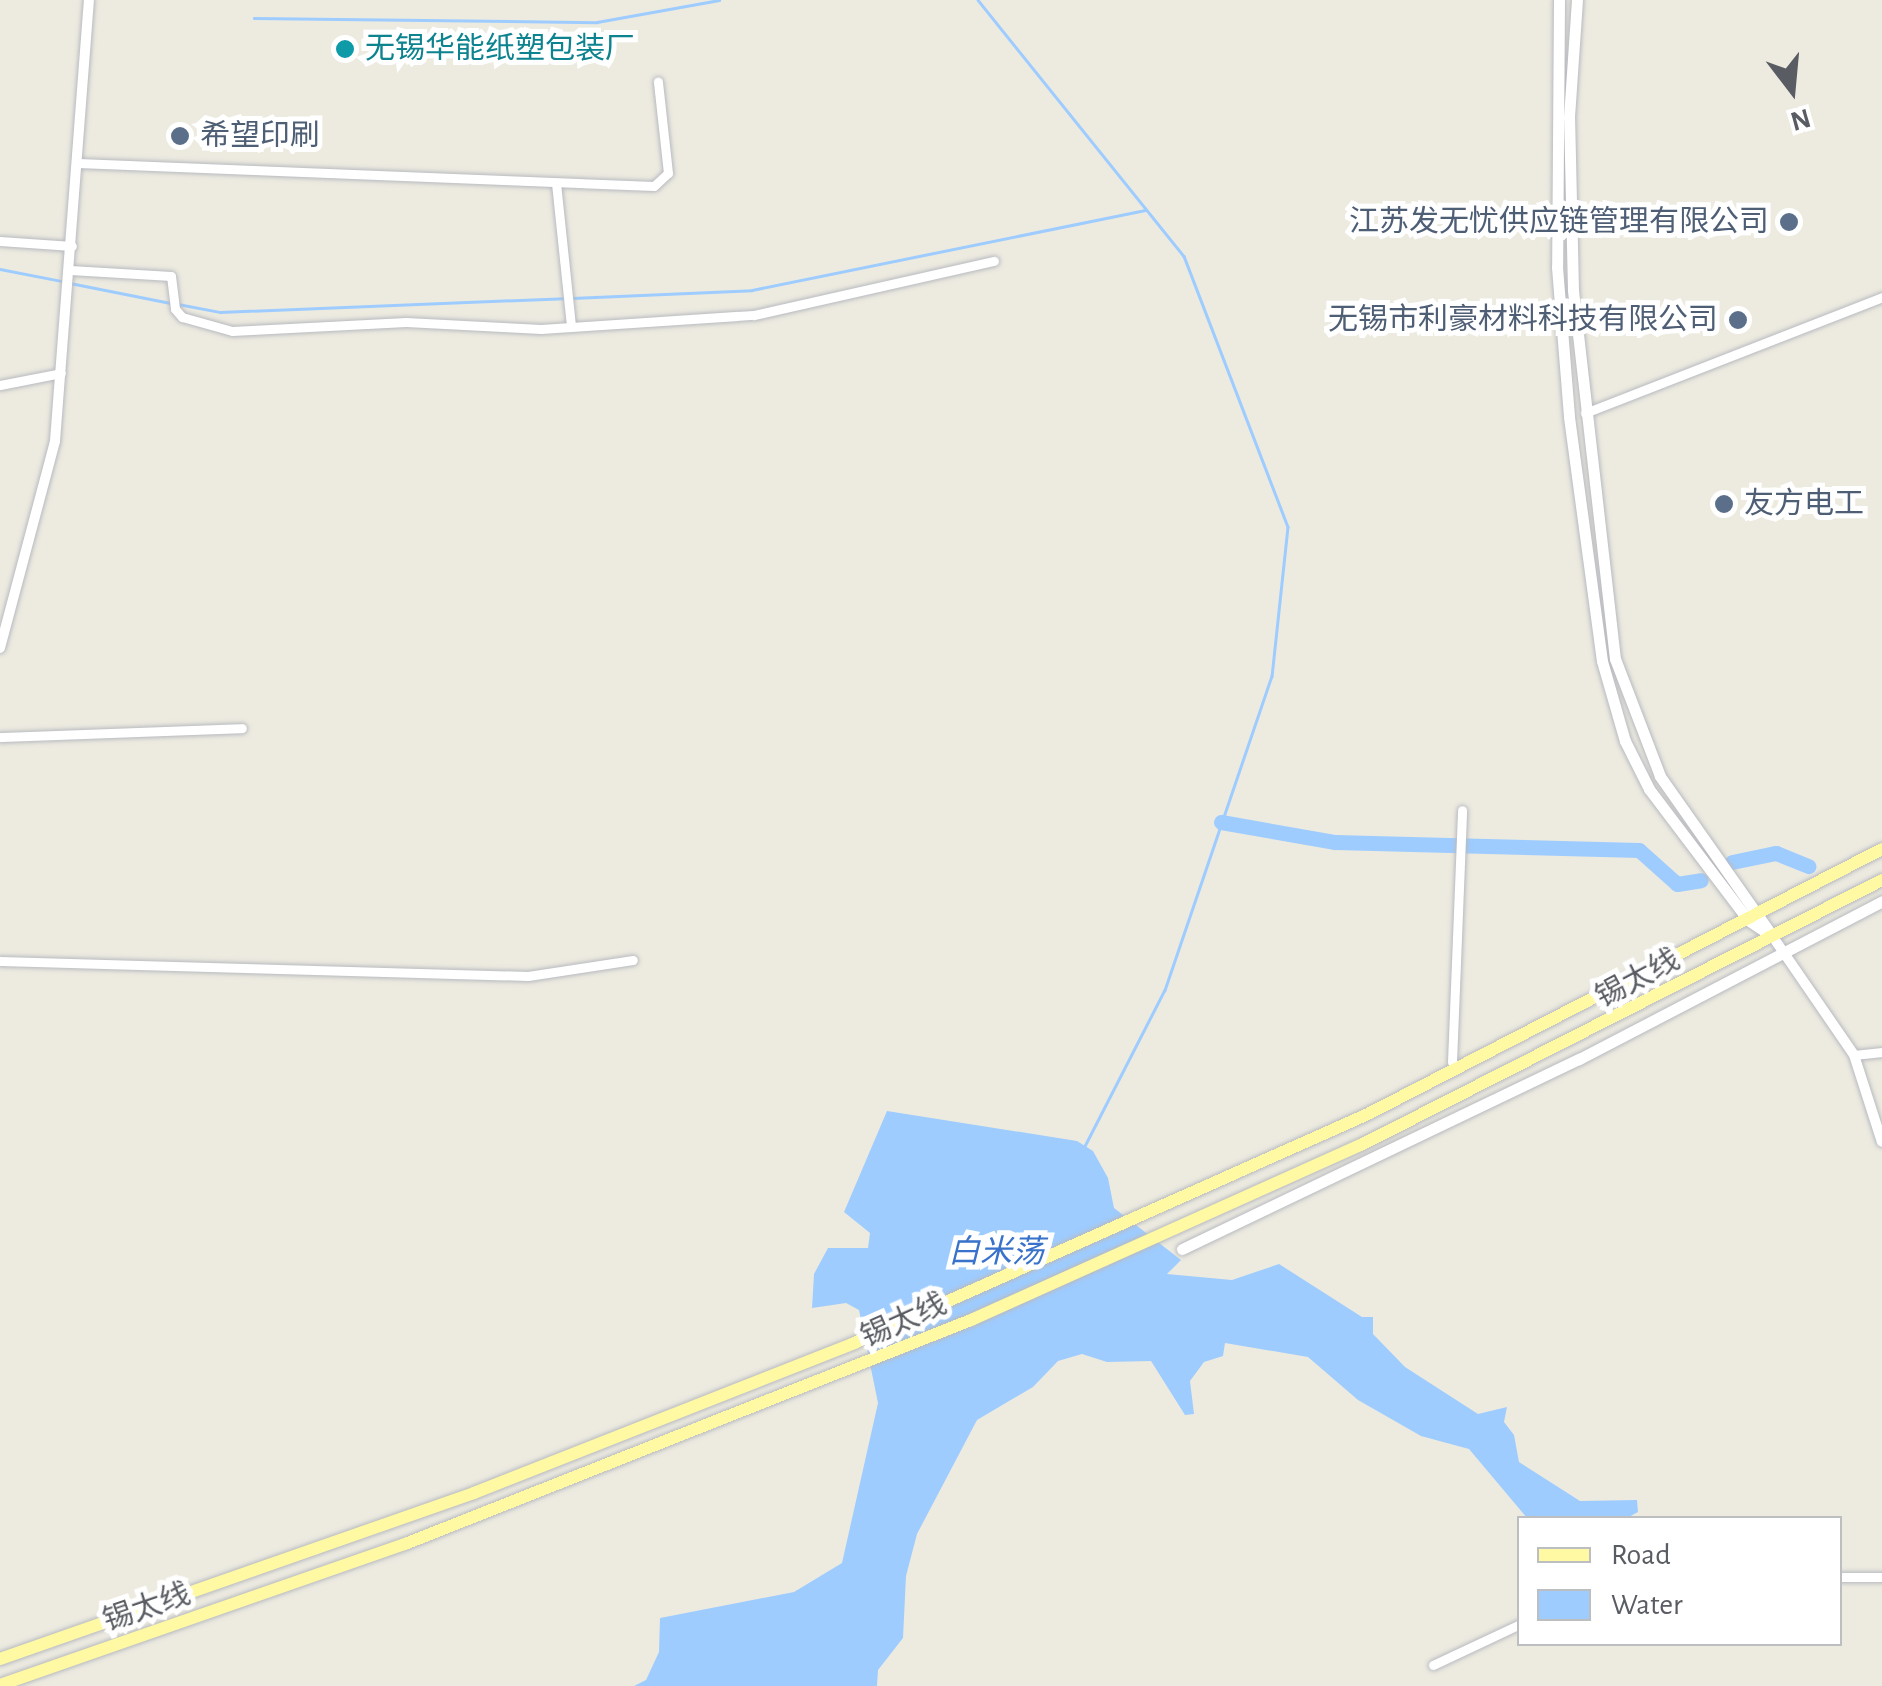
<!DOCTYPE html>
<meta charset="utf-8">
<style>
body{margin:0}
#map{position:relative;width:1882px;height:1686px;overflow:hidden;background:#edebe0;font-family:"Alegreya Sans","Noto Sans SC",sans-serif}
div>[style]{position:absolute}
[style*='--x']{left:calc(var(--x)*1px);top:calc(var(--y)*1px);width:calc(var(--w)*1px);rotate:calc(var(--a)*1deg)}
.water>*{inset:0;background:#9eccff}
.stream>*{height:2.5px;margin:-1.25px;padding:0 1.25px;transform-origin:1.25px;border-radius:1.25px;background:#9eccff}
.river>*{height:15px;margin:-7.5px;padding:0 7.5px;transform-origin:7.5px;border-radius:7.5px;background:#9eccff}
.roads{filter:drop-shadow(0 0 2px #b8bac0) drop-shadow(0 0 2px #b8bac0)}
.minor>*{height:9px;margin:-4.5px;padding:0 4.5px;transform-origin:4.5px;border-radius:4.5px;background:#fff}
.tertiary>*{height:10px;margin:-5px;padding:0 5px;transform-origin:5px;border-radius:5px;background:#fff}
.secondary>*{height:11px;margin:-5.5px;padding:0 5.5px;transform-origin:5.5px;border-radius:5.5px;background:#fff}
.primary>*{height:12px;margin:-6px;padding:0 6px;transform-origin:6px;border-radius:6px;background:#fff9a3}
.dots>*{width:28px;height:28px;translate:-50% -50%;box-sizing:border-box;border:5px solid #fff;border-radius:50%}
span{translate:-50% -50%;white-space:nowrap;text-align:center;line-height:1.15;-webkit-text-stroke:10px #fff;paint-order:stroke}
.culture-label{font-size:30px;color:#0d838f}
.left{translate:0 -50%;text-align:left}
.service-label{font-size:30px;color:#4e5e75}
.right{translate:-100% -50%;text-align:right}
.street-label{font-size:30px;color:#595c62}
.water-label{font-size:32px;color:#3972ca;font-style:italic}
.legend{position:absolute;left:1517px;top:1516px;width:325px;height:130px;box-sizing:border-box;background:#fff;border:2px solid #bdbec0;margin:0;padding:12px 18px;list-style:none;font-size:30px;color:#595c62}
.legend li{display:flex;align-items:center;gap:20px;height:50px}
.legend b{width:50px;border:2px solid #bdbec0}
.north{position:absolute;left:1742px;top:40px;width:100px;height:100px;-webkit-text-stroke:8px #fff;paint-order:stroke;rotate:164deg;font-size:28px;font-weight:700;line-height:40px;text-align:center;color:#595c62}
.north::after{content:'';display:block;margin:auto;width:35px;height:45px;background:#595c62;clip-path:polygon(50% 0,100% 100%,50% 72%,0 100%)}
</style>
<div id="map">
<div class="water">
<i style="clip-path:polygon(887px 1111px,1077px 1141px,1093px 1151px,1108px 1178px,1114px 1208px,1181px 1260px,1167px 1274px,1232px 1280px,1279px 1264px,1362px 1317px,1373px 1317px,1373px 1334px,1405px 1367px,1478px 1414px,1507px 1407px,1504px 1422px,1514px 1435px,1519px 1462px,1580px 1501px,1637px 1500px,1638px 1512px,1627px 1518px,1527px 1518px,1469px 1449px,1421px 1436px,1358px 1400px,1308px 1357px,1225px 1343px,1223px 1356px,1204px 1362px,1190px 1381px,1194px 1414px,1185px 1415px,1151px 1361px,1107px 1362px,1082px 1354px,1058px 1361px,1033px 1387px,977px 1420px,917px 1534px,906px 1576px,903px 1638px,878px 1670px,877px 1686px,634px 1686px,646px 1680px,659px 1652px,660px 1618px,794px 1592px,842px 1563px,878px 1403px,859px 1310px,846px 1303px,812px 1308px,814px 1274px,828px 1248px,868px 1248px,870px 1233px,844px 1212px)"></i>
</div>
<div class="stream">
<i style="--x:978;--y:0;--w:329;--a:51.2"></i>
<i style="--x:1184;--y:256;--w:290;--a:69"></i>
<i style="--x:1288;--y:527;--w:150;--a:96.1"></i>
<i style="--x:1272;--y:676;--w:332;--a:108.8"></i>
<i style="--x:1165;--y:990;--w:178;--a:117.1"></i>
<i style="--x:254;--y:18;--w:343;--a:0.7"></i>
<i style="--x:597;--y:22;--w:124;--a:-10.2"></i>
<i style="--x:0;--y:269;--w:63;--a:11"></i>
<i style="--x:70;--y:283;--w:102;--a:11.3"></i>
<i style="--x:572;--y:298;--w:180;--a:-2.5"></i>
<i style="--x:752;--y:290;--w:401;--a:-11.5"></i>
<i style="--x:178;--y:304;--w:43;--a:10.8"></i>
<i style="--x:220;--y:312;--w:344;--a:-2.3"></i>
</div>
<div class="river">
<i style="--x:1221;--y:822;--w:116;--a:10"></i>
<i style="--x:1335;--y:842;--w:304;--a:1.5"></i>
<i style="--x:1639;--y:850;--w:51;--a:41.8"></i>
<i style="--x:1677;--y:884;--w:24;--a:-9"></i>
<i style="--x:1732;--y:862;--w:45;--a:-11.6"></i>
<i style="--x:1776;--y:853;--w:35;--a:22"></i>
</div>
<div class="roads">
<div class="minor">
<i style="--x:78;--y:163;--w:576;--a:2.29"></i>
<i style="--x:654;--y:186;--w:19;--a:-43"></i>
<i style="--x:668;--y:173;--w:92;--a:-96.3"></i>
<i style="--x:556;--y:183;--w:143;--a:84"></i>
<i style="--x:0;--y:241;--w:72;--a:4"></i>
<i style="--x:70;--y:270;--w:101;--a:3.4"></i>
<i style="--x:171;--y:276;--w:33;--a:83"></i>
<i style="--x:175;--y:309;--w:11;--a:49"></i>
<i style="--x:182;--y:317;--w:52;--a:15.6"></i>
<i style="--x:232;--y:331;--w:174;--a:-3"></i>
<i style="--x:406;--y:322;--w:135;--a:3"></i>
<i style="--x:541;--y:329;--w:213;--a:-3.8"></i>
<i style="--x:754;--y:315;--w:246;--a:-12.7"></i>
<i style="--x:0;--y:385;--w:62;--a:-11.1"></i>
<i style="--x:1585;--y:413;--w:319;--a:-21.3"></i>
<i style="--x:0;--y:737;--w:242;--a:-2.1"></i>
<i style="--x:0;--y:961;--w:528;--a:1.63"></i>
<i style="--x:528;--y:976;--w:106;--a:-8.7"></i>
<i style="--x:1854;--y:1055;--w:28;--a:-6"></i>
<i style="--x:1452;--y:1062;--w:252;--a:-87.7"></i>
<i style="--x:1840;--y:1577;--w:42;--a:0"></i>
<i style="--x:1433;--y:1665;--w:96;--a:-25.2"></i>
</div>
<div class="tertiary">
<i style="--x:0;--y:648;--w:214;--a:-75.1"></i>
<i style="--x:55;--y:441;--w:442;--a:-85.6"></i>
<i style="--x:1773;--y:937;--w:143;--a:55.5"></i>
<i style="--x:1854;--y:1055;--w:91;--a:72.2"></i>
</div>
<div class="secondary">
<i style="--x:1559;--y:0;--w:267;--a:90.4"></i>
<i style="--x:1557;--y:267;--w:150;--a:85.4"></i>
<i style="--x:1569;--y:417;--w:246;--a:82.3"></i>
<i style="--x:1602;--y:661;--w:83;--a:74"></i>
<i style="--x:1625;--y:741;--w:54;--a:63.4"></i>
<i style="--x:1649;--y:789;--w:164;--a:52.9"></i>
<i style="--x:1748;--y:920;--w:30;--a:34"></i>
<i style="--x:1773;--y:937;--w:197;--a:-125.1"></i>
<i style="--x:1660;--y:776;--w:125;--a:-111"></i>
<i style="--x:1615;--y:659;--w:371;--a:-96.5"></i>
<i style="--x:1573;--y:290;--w:173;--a:-91.3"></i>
<i style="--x:1569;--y:117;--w:117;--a:-86.1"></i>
<i style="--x:1182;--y:1249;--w:440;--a:-25.6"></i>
<i style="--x:1579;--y:1059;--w:342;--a:-27.5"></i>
</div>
<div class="primary">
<i style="--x:0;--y:1659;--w:502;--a:-19.3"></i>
<i style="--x:474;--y:1493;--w:409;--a:-21.5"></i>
<i style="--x:854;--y:1343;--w:563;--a:-24.01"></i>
<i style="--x:1368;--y:1114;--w:578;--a:-27.27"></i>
<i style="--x:0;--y:1685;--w:429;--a:-19.2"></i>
<i style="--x:405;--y:1544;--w:609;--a:-21.59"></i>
<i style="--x:971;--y:1320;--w:427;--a:-24.2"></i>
<i style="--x:1361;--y:1145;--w:585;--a:-26.96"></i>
</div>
</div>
<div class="dots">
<i style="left:345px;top:49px;background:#0f9aa8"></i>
<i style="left:180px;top:136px;background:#5c6f8a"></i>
<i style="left:1789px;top:222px;background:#5c6f8a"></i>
<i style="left:1738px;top:320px;background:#5c6f8a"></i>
<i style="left:1724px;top:504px;background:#5c6f8a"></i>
</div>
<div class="culture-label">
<span class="left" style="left:365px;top:49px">无锡华能纸塑包装厂</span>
</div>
<div class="service-label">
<span class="left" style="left:200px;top:136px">希望印刷</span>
<span class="right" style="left:1769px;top:222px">江苏发无忧供应链管理有限公司</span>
<span class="right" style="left:1718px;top:320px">无锡市利豪材料科技有限公司</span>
<span class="left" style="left:1744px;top:504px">友方电工</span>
</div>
<div class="street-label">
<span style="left:1638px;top:979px;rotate:-28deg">锡太线</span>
<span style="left:904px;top:1321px;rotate:-24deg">锡太线</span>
<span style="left:147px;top:1608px;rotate:-19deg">锡太线</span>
</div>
<div class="water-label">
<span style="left:996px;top:1252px">白米荡</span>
</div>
<ul class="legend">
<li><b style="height:12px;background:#fff9a3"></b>Road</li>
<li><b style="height:28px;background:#9eccff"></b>Water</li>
</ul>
<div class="north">N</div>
</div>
